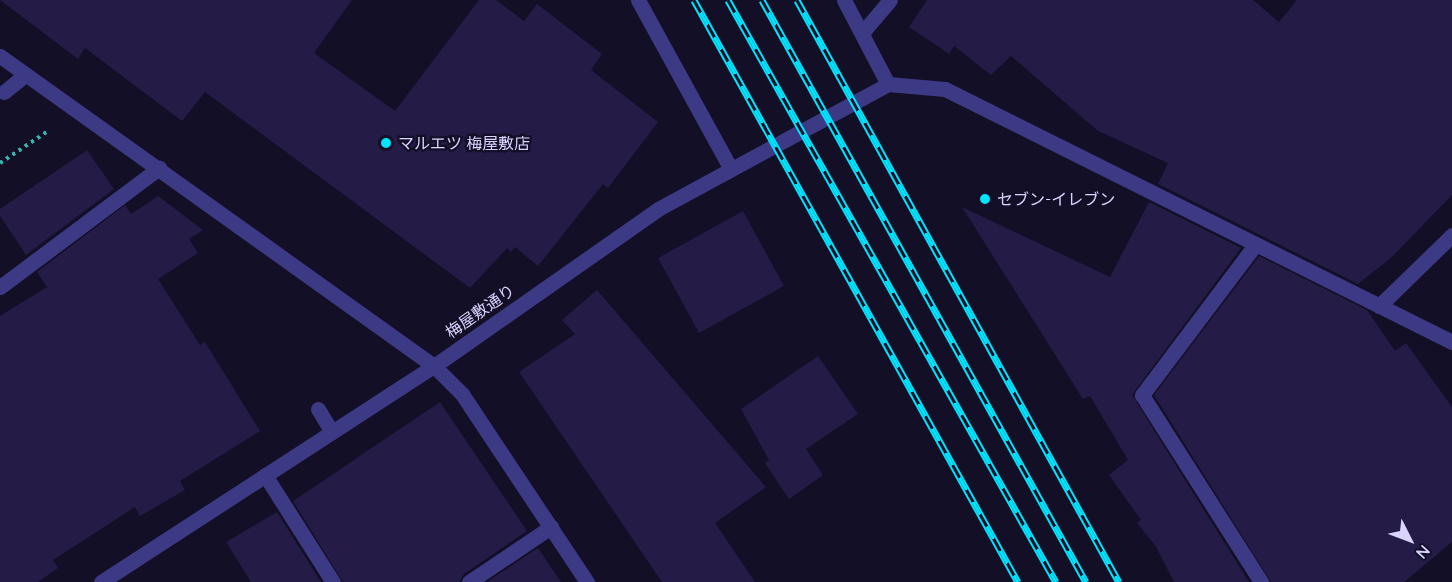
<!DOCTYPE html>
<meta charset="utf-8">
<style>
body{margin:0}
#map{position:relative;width:1452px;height:582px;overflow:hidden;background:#130f26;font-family:Quicksand,"Noto Sans JP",sans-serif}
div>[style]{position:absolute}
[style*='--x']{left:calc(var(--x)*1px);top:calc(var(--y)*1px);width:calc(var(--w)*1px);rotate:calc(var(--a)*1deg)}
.building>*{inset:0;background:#241b47}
.path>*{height:4px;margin-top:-2px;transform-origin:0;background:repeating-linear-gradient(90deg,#2fb8b0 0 3px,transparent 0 7.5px)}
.minor>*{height:15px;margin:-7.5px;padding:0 7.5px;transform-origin:7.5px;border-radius:7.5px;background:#3d3a85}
.rail>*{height:7px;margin-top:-3.5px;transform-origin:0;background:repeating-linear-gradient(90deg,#130f26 0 14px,#00e5ff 0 28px);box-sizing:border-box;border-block:2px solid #00e5ff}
.dots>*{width:16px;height:16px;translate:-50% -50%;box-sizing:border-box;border:3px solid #130f26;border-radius:50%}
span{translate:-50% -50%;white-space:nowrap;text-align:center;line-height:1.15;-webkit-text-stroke:4.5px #130f26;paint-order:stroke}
.poi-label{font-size:16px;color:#d9d4ff}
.left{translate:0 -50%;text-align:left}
.street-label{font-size:16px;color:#d9d4ff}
.north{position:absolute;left:1380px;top:510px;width:60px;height:60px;-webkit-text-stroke:4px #130f26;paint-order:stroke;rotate:132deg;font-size:16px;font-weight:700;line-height:24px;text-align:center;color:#d9d4ff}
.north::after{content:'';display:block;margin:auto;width:21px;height:27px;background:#d9d4ff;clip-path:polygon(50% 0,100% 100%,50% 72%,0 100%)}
</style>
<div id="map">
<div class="building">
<i style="clip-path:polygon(0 0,352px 0,314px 53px,395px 111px,479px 0,496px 0,524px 21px,537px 4px,602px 54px,591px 70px,658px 122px,608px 188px,603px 184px,538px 266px,515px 247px,511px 252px,507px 248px,470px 288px,205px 92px,182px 121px,85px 48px,78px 59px)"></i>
<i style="clip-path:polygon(927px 0,1253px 0,1279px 22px,1297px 0,1452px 0,1452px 195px,1393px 256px,1358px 284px,1158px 184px,1168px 163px,1098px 131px,1011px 56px,991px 75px,954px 46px,949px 54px,909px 27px)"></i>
<i style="clip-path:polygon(87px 150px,114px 189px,26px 255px,0 216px,0 209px)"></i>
<i style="clip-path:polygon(158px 196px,203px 230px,189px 239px,198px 253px,158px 279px,200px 345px,205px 342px,260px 431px,180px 481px,185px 490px,140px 516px,135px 507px,53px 560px,58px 568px,38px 582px,0 582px,0 316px,47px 287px,37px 272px,125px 205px,131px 214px)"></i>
<i style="clip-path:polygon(1149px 202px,1241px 248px,1132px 395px,1249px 582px,1174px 582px,1155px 545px,1137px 523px,1141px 520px,1109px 475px,1128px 460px,1090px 396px,1083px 399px,962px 207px,1110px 277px)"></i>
<i style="clip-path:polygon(743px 211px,784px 286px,699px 333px,658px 258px)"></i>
<i style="clip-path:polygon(1259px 256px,1367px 310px,1395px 351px,1406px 343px,1452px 407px,1452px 542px,1404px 582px,1271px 582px,1154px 395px)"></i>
<i style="clip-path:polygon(597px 290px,766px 487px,715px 523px,755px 582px,662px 582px,519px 372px,575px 334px,562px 320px)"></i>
<i style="clip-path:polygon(818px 356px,858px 414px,806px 449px,823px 475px,789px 499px,765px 463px,769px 460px,741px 409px)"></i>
<i style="clip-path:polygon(440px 402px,527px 531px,464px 574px,459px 582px,343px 582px,293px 501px)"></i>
<i style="clip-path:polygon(277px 512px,321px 582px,251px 582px,226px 542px)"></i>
<i style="clip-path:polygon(538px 548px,561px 582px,487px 582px)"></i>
</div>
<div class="path">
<i style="--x:0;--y:163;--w:58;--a:-33.7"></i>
</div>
<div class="minor">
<i style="--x:638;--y:0;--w:193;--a:61.2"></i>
<i style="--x:844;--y:0;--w:95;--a:62.4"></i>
<i style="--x:862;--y:33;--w:43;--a:-49.7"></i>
<i style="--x:0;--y:56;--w:533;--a:35.54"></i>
<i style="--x:434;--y:366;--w:40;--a:45"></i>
<i style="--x:462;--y:394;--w:226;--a:56.4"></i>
<i style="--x:888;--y:84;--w:57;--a:5"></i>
<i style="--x:945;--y:89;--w:567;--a:26.52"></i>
<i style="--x:4;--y:92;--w:28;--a:-39"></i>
<i style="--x:1255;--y:245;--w:188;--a:127"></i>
<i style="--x:1142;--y:395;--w:222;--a:57.5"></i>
<i style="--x:0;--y:287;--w:199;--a:-36.8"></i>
<i style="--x:1379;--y:306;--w:102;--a:-44.2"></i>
<i style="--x:318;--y:409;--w:27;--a:59"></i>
<i style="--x:265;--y:475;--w:127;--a:57.6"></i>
<i style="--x:101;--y:582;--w:397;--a:-33"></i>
<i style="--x:434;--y:366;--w:274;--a:-35"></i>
<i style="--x:658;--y:209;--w:262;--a:-28.5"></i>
<i style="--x:469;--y:582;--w:99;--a:-33.9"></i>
</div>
<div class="rail">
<i style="--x:694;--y:0;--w:666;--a:60.9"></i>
<i style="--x:728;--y:0;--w:668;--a:60.6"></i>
<i style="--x:762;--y:0;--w:666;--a:60.9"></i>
<i style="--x:797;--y:0;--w:665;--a:61.05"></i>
</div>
<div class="dots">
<i style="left:386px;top:143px;background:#00e5ff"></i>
<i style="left:985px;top:199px;background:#00e5ff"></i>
</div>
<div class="poi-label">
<span class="left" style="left:398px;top:143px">マルエツ 梅屋敷店</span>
<span class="left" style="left:997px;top:199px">セブン-イレブン</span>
</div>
<div class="street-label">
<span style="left:480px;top:311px;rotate:-35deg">梅屋敷通り</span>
</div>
<div class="north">N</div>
</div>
